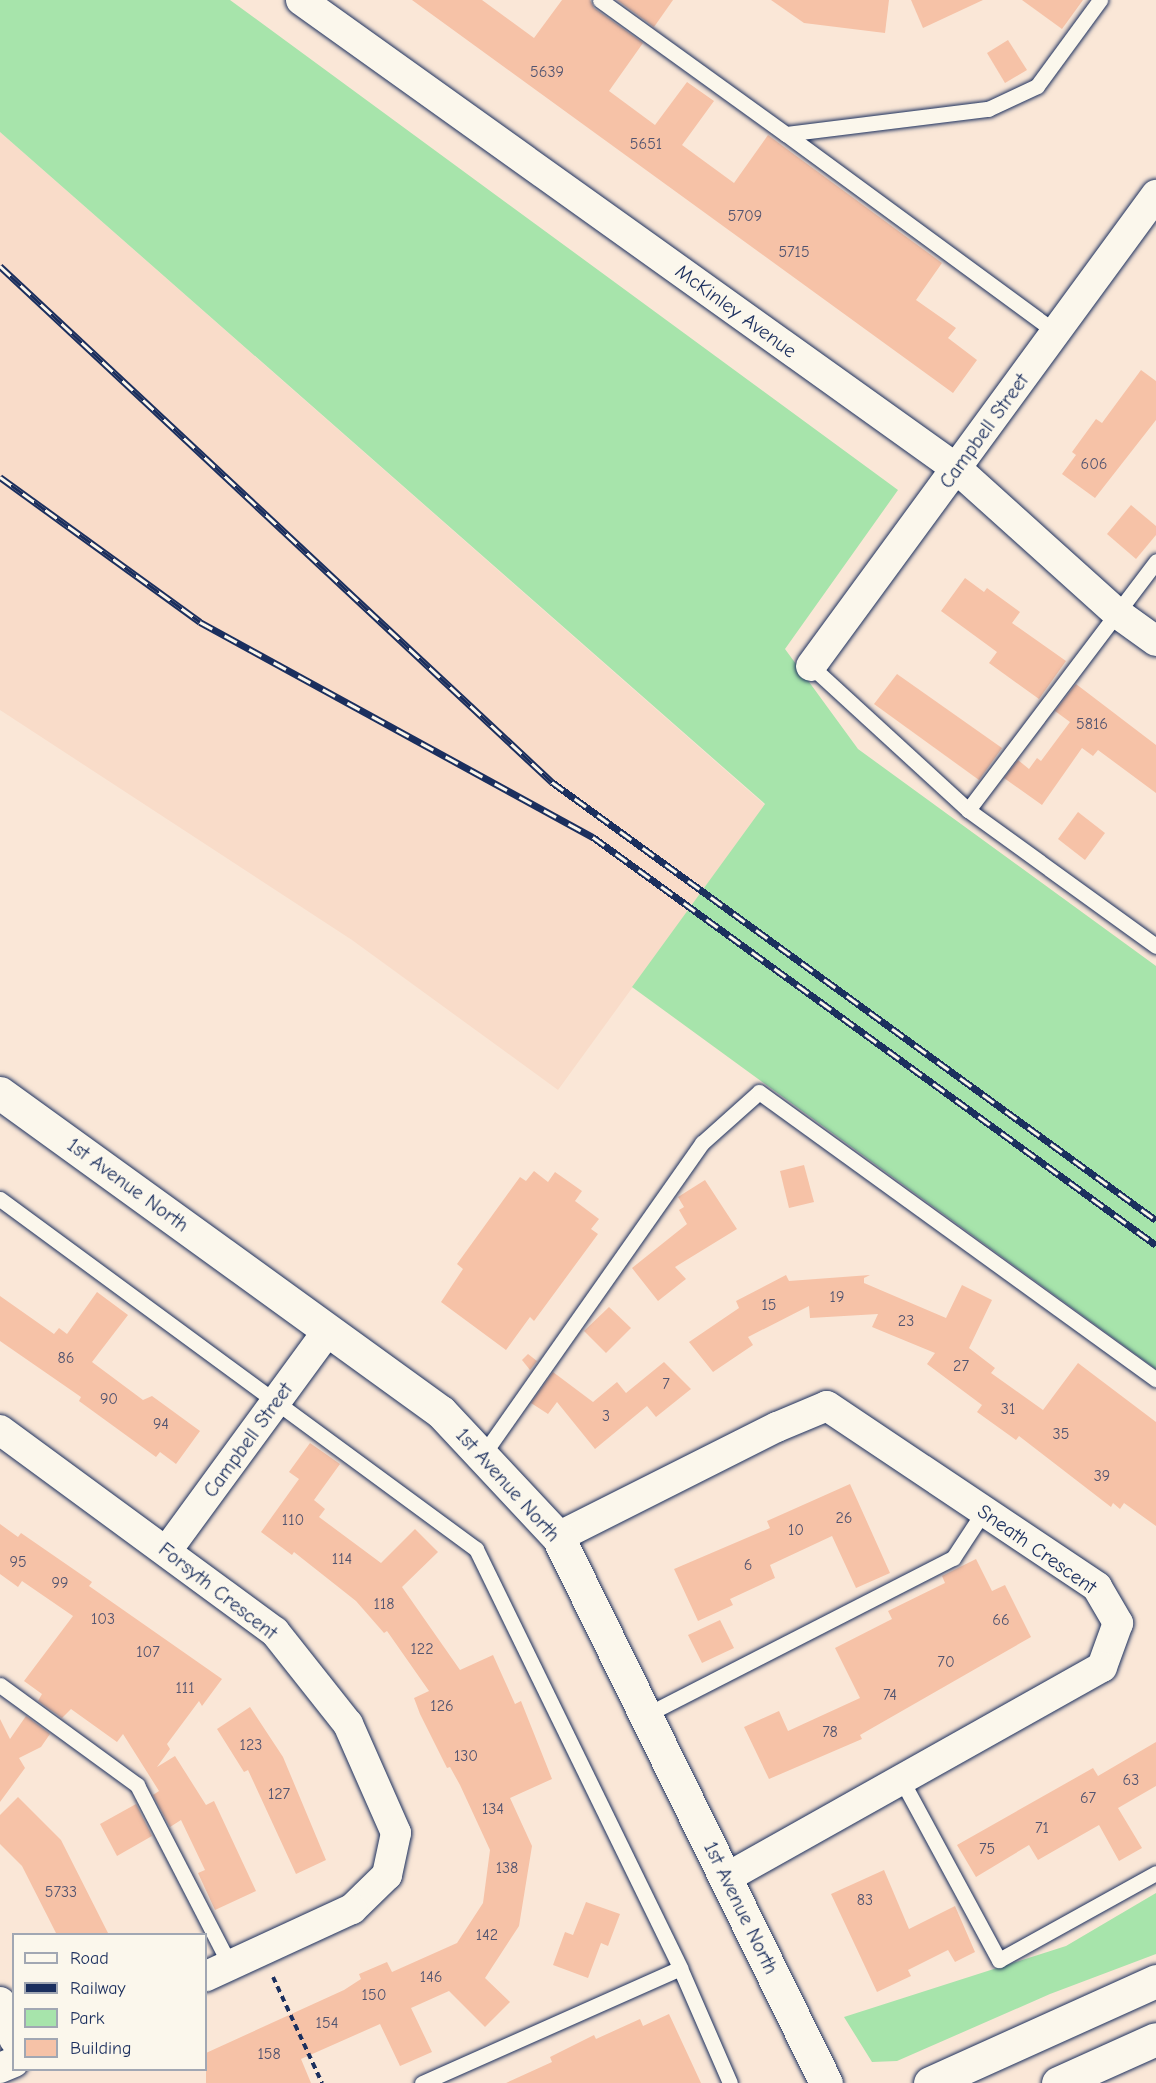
<!DOCTYPE html>
<style>
body{margin:0}
#map{position:relative;width:1156px;height:2083px;overflow:hidden;background:#fae7d7;font-family:"Comic Neue",sans-serif}
div>[style]{position:absolute}
[style*='--x']{left:calc(var(--x)*1px);top:calc(var(--y)*1px);width:calc(var(--w)*1px);rotate:calc(var(--a)*1deg)}
.built>*{inset:0;background:#f9dcc9}
.green>*{inset:0;background:#a7e4ab}
.building>*{inset:0;background:#f6c2a7}
.path>*{height:4px;margin-top:-2px;transform-origin:0;background:repeating-linear-gradient(90deg,#1b2f5e 0 6px,transparent 0 10.5px)}
.roads{filter:drop-shadow(0 0 2px #1b2f5e) drop-shadow(0 0 2px #1b2f5e)}
.service>*{height:15px;margin:-7.5px;padding:0 7.5px;transform-origin:7.5px;border-radius:7.5px;background:#fbf7ec}
.minor>*{height:30px;margin:-15px;padding:0 15px;transform-origin:15px;border-radius:15px;background:#fbf7ec}
.secondary>*{height:33px;margin:-16.5px;padding:0 16.5px;transform-origin:16.5px;border-radius:16.5px;background:#fbf7ec}
.rail>*{height:7px;margin-top:-3.5px;transform-origin:0;background:repeating-linear-gradient(90deg,#fbf7ec 0 14px,#1b2f5e 0 28px);box-sizing:border-box;border-block:2px solid #1b2f5e}
span{translate:-50% -50%;white-space:nowrap;text-align:center;line-height:1.15;-webkit-text-stroke:4.5px #fbf7ec;paint-order:stroke}
.number-label{font-size:16px;color:#525470}
.number-label span{-webkit-text-stroke-width:0}
.street-label{font-size:20px;color:#1b2f5e}
.legend{position:absolute;left:12px;top:1933px;width:195px;height:138px;box-sizing:border-box;background:#fbf7ec;border:2px solid #a1a7b3;margin:0;padding:8px 10px;list-style:none;font-size:18px;color:#1b2f5e}
.legend li{display:flex;align-items:center;gap:12px;height:30px}
.legend b{width:30px;border:2px solid #a1a7b3}
</style>
<div id="map">
<div class="built">
<i style="clip-path:polygon(0 132px,765px 805px,558px 1090px,352px 940px,0 710px)"></i>
</div>
<div class="green">
<i style="clip-path:polygon(0 0,230px 0,898px 490px,785px 649px,858px 749px,1156px 966px,1156px 1369px,632px 987px,765px 804px,0 132px)"></i>
<i style="clip-path:polygon(1156px 1893px,1156px 1954px,1050px 1994px,897px 2061px,872px 2062px,844px 2017px,1066px 1946px)"></i>
</div>
<div class="building">
<i style="clip-path:polygon(412px 0,482px 0,534px 38px,562px 0,590px 0,594px 8px,643px 43px,609px 91px,655px 125px,687px 82px,714px 101px,682px 145px,734px 183px,768px 135px,795px 155px,942px 263px,916px 300px,956px 328px,948px 338px,977px 360px,953px 393px)"></i>
<i style="clip-path:polygon(617px 0,673px 0,654px 27px)"></i>
<i style="clip-path:polygon(771px 0,889px 0,885px 33px,804px 23px)"></i>
<i style="clip-path:polygon(911px 0,983px 0,923px 28px)"></i>
<i style="clip-path:polygon(1022px 0,1083px 0,1062px 29px)"></i>
<i style="clip-path:polygon(1008px 40px,1027px 70px,1005px 83px,987px 53px)"></i>
<i style="clip-path:polygon(1141px 370px,1156px 381px,1156px 420px,1095px 498px,1062px 474px,1076px 455px,1072px 452px,1096px 419px,1102px 423px)"></i>
<i style="clip-path:polygon(1131px 505px,1156px 526px,1156px 535px,1136px 559px,1107px 534px)"></i>
<i style="clip-path:polygon(965px 578px,984px 592px,987px 588px,1020px 612px,1012px 623px,1066px 661px,1039px 699px,989px 663px,997px 652px,941px 611px)"></i>
<i style="clip-path:polygon(897px 674px,1002px 748px,979px 780px,874px 704px)"></i>
<i style="clip-path:polygon(1076px 684px,1156px 745px,1156px 793px,1098px 750px,1093px 756px,1082px 748px,1042px 805px,1004px 778px,1018px 760px,1029px 769px,1037px 758px,1041px 761px,1070px 722px,1055px 711px)"></i>
<i style="clip-path:polygon(1078px 812px,1105px 833px,1085px 860px,1058px 839px)"></i>
<i style="clip-path:polygon(804px 1165px,814px 1202px,789px 1208px,780px 1171px)"></i>
<i style="clip-path:polygon(534px 1171px,548px 1182px,555px 1172px,582px 1191px,575px 1201px,599px 1219px,591px 1229px,598px 1234px,534px 1321px,530px 1317px,506px 1350px,441px 1302px,463px 1269px,457px 1264px,520px 1177px,526px 1181px)"></i>
<i style="clip-path:polygon(705px 1180px,737px 1229px,675px 1267px,686px 1279px,658px 1301px,632px 1268px,687px 1224px,679px 1210px,684px 1207px,678px 1197px)"></i>
<i style="clip-path:polygon(786px 1275px,789px 1281px,870px 1275px,864px 1278px,864px 1283px,946px 1318px,962px 1285px,992px 1300px,969px 1348px,995px 1368px,991px 1373px,1043px 1410px,1078px 1363px,1156px 1422px,1156px 1526px,1124px 1503px,1120px 1509px,1113px 1503px,1111px 1507px,1019px 1436px,1016px 1440px,977px 1412px,982px 1405px,927px 1364px,935px 1353px,872px 1327px,878px 1314px,810px 1318px,809px 1306px,748px 1337px,753px 1345px,713px 1372px,689px 1342px,739px 1308px,736px 1301px)"></i>
<i style="clip-path:polygon(97px 1292px,128px 1315px,92px 1362px,143px 1400px,152px 1396px,200px 1431px,176px 1464px,160px 1452px,156px 1457px,79px 1401px,81px 1397px,0 1341px,0 1296px,54px 1334px,59px 1328px,67px 1334px)"></i>
<i style="clip-path:polygon(609px 1307px,631px 1328px,606px 1353px,584px 1331px)"></i>
<i style="clip-path:polygon(528px 1354px,537px 1361px,530px 1370px,522px 1360px)"></i>
<i style="clip-path:polygon(664px 1362px,691px 1389px,656px 1417px,647px 1406px,595px 1449px,557px 1402px,548px 1414px,531px 1403px,553px 1372px,593px 1402px,617px 1382px,626px 1393px)"></i>
<i style="clip-path:polygon(310px 1443px,340px 1464px,314px 1500px,325px 1509px,319px 1517px,381px 1563px,415px 1529px,438px 1552px,402px 1587px,460px 1670px,493px 1655px,515px 1704px,521px 1701px,552px 1779px,510px 1798px,532px 1846px,519px 1926px,485px 1978px,510px 2002px,485px 2027px,449px 1991px,411px 2008px,432px 2052px,400px 2066px,380px 2024px,301px 2059px,311px 2083px,206px 2083px,206px 2053px,344px 1990px,361px 1979px,359px 1974px,387px 1962px,392px 1972px,457px 1943px,483px 1903px,490px 1850px,460px 1785px,450px 1767px,447px 1768px,420px 1714px,414px 1698px,429px 1691px,387px 1631px,384px 1633px,356px 1601px,294px 1552px,292px 1555px,261px 1532px,299px 1479px,289px 1472px)"></i>
<i style="clip-path:polygon(850px 1484px,890px 1573px,856px 1588px,832px 1536px,770px 1565px,775px 1578px,730px 1599px,733px 1605px,698px 1621px,674px 1569px,770px 1528px,767px 1521px)"></i>
<i style="clip-path:polygon(0 1524px,18px 1537px,21px 1533px,92px 1582px,89px 1586px,222px 1679px,202px 1706px,199px 1701px,167px 1744px,170px 1749px,157px 1767px,175px 1756px,206px 1805px,214px 1801px,256px 1891px,215px 1910px,198px 1873px,205px 1870px,181px 1820px,170px 1827px,153px 1795px,159px 1791px,123px 1734px,117px 1742px,71px 1709px,62px 1718px,38px 1701px,42px 1694px,24px 1681px,73px 1616px,22px 1581px,18px 1587px,0 1574px)"></i>
<i style="clip-path:polygon(976px 1559px,992px 1591px,1005px 1585px,1031px 1637px,860px 1735px,862px 1739px,769px 1779px,744px 1727px,779px 1711px,788px 1731px,860px 1698px,835px 1648px,892px 1619px,888px 1611px,945px 1583px,942px 1576px)"></i>
<i style="clip-path:polygon(720px 1620px,734px 1648px,702px 1663px,688px 1635px)"></i>
<i style="clip-path:polygon(250px 1707px,283px 1757px,326px 1860px,296px 1874px,248px 1770px,244px 1772px,217px 1729px)"></i>
<i style="clip-path:polygon(26px 1716px,50px 1734px,41px 1747px,19px 1758px,25px 1768px,0 1802px,0 1719px,10px 1739px)"></i>
<i style="clip-path:polygon(1156px 1742px,1156px 1786px,1118px 1808px,1142px 1848px,1119px 1861px,1099px 1825px,1038px 1860px,1029px 1845px,976px 1877px,957px 1845px,1093px 1768px,1098px 1776px)"></i>
<i style="clip-path:polygon(18px 1797px,61px 1840px,109px 1935px,57px 1935px,22px 1866px,0 1844px,0 1815px)"></i>
<i style="clip-path:polygon(136px 1804px,152px 1836px,117px 1856px,100px 1824px)"></i>
<i style="clip-path:polygon(884px 1870px,909px 1929px,955px 1906px,975px 1952px,955px 1962px,948px 1950px,908px 1970px,911px 1976px,877px 1992px,831px 1894px)"></i>
<i style="clip-path:polygon(586px 1902px,620px 1914px,608px 1946px,601px 1943px,588px 1978px,553px 1965px,565px 1932px,573px 1935px)"></i>
<i style="clip-path:polygon(669px 2014px,701px 2083px,506px 2083px,552px 2062px,550px 2057px,594px 2035px,596px 2039px,640px 2019px,643px 2026px)"></i>
</div>
<div class="path">
<i style="--x:273;--y:1977;--w:117;--a:65.2"></i>
</div>
<div class="roads">
<div class="service">
<i style="--x:600;--y:0;--w:229;--a:35.8"></i>
<i style="--x:786;--y:134;--w:204;--a:-7.1"></i>
<i style="--x:988;--y:109;--w:54;--a:-25.1"></i>
<i style="--x:1037;--y:86;--w:107;--a:-53.8"></i>
<i style="--x:786;--y:134;--w:335;--a:36.3"></i>
<i style="--x:811;--y:666;--w:213;--a:42.5"></i>
<i style="--x:968;--y:810;--w:232;--a:35.9"></i>
<i style="--x:968;--y:810;--w:312;--a:-52.9"></i>
<i style="--x:0;--y:1199;--w:591;--a:36.33"></i>
<i style="--x:476;--y:1549;--w:466;--a:64"></i>
<i style="--x:680;--y:1968;--w:125;--a:66.5"></i>
<i style="--x:482;--y:1456;--w:383;--a:-54.9"></i>
<i style="--x:702;--y:1143;--w:76;--a:-41.8"></i>
<i style="--x:759;--y:1092;--w:490;--a:35.9"></i>
<i style="--x:0;--y:1685;--w:170;--a:36.1"></i>
<i style="--x:137;--y:1785;--w:203;--a:62.7"></i>
<i style="--x:646;--y:1715;--w:345;--a:-27.1"></i>
<i style="--x:953;--y:1558;--w:56;--a:-56.6"></i>
<i style="--x:901;--y:1779;--w:206;--a:61.6"></i>
<i style="--x:999;--y:1960;--w:179;--a:-29"></i>
<i style="--x:422;--y:2083;--w:282;--a:-24"></i>
</div>
<div class="minor">
<i style="--x:301;--y:0;--w:806;--a:35.56"></i>
<i style="--x:957;--y:469;--w:215;--a:42"></i>
<i style="--x:1117;--y:613;--w:48;--a:35.7"></i>
<i style="--x:811;--y:666;--w:584;--a:-53.78"></i>
<i style="--x:0;--y:1430;--w:341;--a:36.3"></i>
<i style="--x:275;--y:1632;--w:117;--a:51.6"></i>
<i style="--x:348;--y:1724;--w:119;--a:66.2"></i>
<i style="--x:396;--y:1833;--w:43;--a:102.1"></i>
<i style="--x:387;--y:1875;--w:49;--a:135.8"></i>
<i style="--x:352;--y:1909;--w:161;--a:155.3"></i>
<i style="--x:558;--y:1537;--w:245;--a:-26.7"></i>
<i style="--x:777;--y:1427;--w:54;--a:-22.8"></i>
<i style="--x:827;--y:1406;--w:325;--a:33.8"></i>
<i style="--x:1097;--y:1587;--w:42;--a:59.7"></i>
<i style="--x:1118;--y:1623;--w:47;--a:110"></i>
<i style="--x:1102;--y:1667;--w:431;--a:150.7"></i>
<i style="--x:168;--y:1549;--w:271;--a:-53.8"></i>
<i style="--x:0;--y:2002;--w:40;--a:69"></i>
<i style="--x:0;--y:2068;--w:15;--a:-23"></i>
</div>
<div class="secondary">
<i style="--x:0;--y:1093;--w:544;--a:35.88"></i>
<i style="--x:441;--y:1412;--w:171;--a:46.9"></i>
<i style="--x:558;--y:1537;--w:608;--a:63.86"></i>
<i style="--x:930;--y:2083;--w:248;--a:-24.3"></i>
<i style="--x:1058;--y:2083;--w:107;--a:-24.2"></i>
</div>
</div>
<div class="rail">
<i style="--x:0;--y:266;--w:756;--a:43.07"></i>
<i style="--x:552;--y:782;--w:746;--a:35.95"></i>
<i style="--x:0;--y:477;--w:247;--a:35.9"></i>
<i style="--x:200;--y:622;--w:448;--a:28.7"></i>
<i style="--x:593;--y:837;--w:695;--a:35.93"></i>
</div>
<div class="number-label">
<span style="left:547px;top:72px">5639</span>
<span style="left:646px;top:144px">5651</span>
<span style="left:745px;top:216px">5709</span>
<span style="left:794px;top:252px">5715</span>
<span style="left:1094px;top:464px">606</span>
<span style="left:1092px;top:724px">5816</span>
<span style="left:837px;top:1297px">19</span>
<span style="left:769px;top:1305px">15</span>
<span style="left:906px;top:1321px">23</span>
<span style="left:66px;top:1358px">86</span>
<span style="left:961px;top:1366px">27</span>
<span style="left:666px;top:1384px">7</span>
<span style="left:109px;top:1399px">90</span>
<span style="left:1008px;top:1409px">31</span>
<span style="left:606px;top:1416px">3</span>
<span style="left:161px;top:1424px">94</span>
<span style="left:1061px;top:1434px">35</span>
<span style="left:1102px;top:1476px">39</span>
<span style="left:844px;top:1518px">26</span>
<span style="left:293px;top:1520px">110</span>
<span style="left:796px;top:1530px">10</span>
<span style="left:342px;top:1559px">114</span>
<span style="left:18px;top:1562px">95</span>
<span style="left:748px;top:1565px">6</span>
<span style="left:60px;top:1583px">99</span>
<span style="left:384px;top:1604px">118</span>
<span style="left:103px;top:1619px">103</span>
<span style="left:1001px;top:1620px">66</span>
<span style="left:422px;top:1649px">122</span>
<span style="left:148px;top:1652px">107</span>
<span style="left:946px;top:1662px">70</span>
<span style="left:185px;top:1688px">111</span>
<span style="left:890px;top:1695px">74</span>
<span style="left:442px;top:1706px">126</span>
<span style="left:830px;top:1732px">78</span>
<span style="left:251px;top:1745px">123</span>
<span style="left:466px;top:1756px">130</span>
<span style="left:1131px;top:1780px">63</span>
<span style="left:279px;top:1794px">127</span>
<span style="left:1088px;top:1798px">67</span>
<span style="left:493px;top:1809px">134</span>
<span style="left:1042px;top:1828px">71</span>
<span style="left:987px;top:1849px">75</span>
<span style="left:507px;top:1868px">138</span>
<span style="left:61px;top:1892px">5733</span>
<span style="left:865px;top:1900px">83</span>
<span style="left:487px;top:1935px">142</span>
<span style="left:431px;top:1977px">146</span>
<span style="left:374px;top:1995px">150</span>
<span style="left:327px;top:2023px">154</span>
<span style="left:269px;top:2054px">158</span>
</div>
<div class="street-label">
<span style="left:736px;top:311px;rotate:36deg">McKinley Avenue</span>
<span style="left:984px;top:431px;rotate:-54deg">Campbell Street</span>
<span style="left:128px;top:1185px;rotate:36deg">1st Avenue North</span>
<span style="left:248px;top:1440px;rotate:-54deg">Campbell Street</span>
<span style="left:508px;top:1485px;rotate:48deg">1st Avenue North</span>
<span style="left:1037px;top:1549px;rotate:35deg">Sneath Crescent</span>
<span style="left:218px;top:1591px;rotate:38deg">Forsyth Crescent</span>
<span style="left:741px;top:1908px;rotate:64deg">1st Avenue North</span>
</div>
<ul class="legend">
<li><b style="height:8px;background:#fbf7ec"></b>Road</li>
<li><b style="height:8px;background:#1b2f5e"></b>Railway</li>
<li><b style="height:16px;background:#a7e4ab"></b>Park</li>
<li><b style="height:16px;background:#f6c2a7"></b>Building</li>
</ul>
</div>
